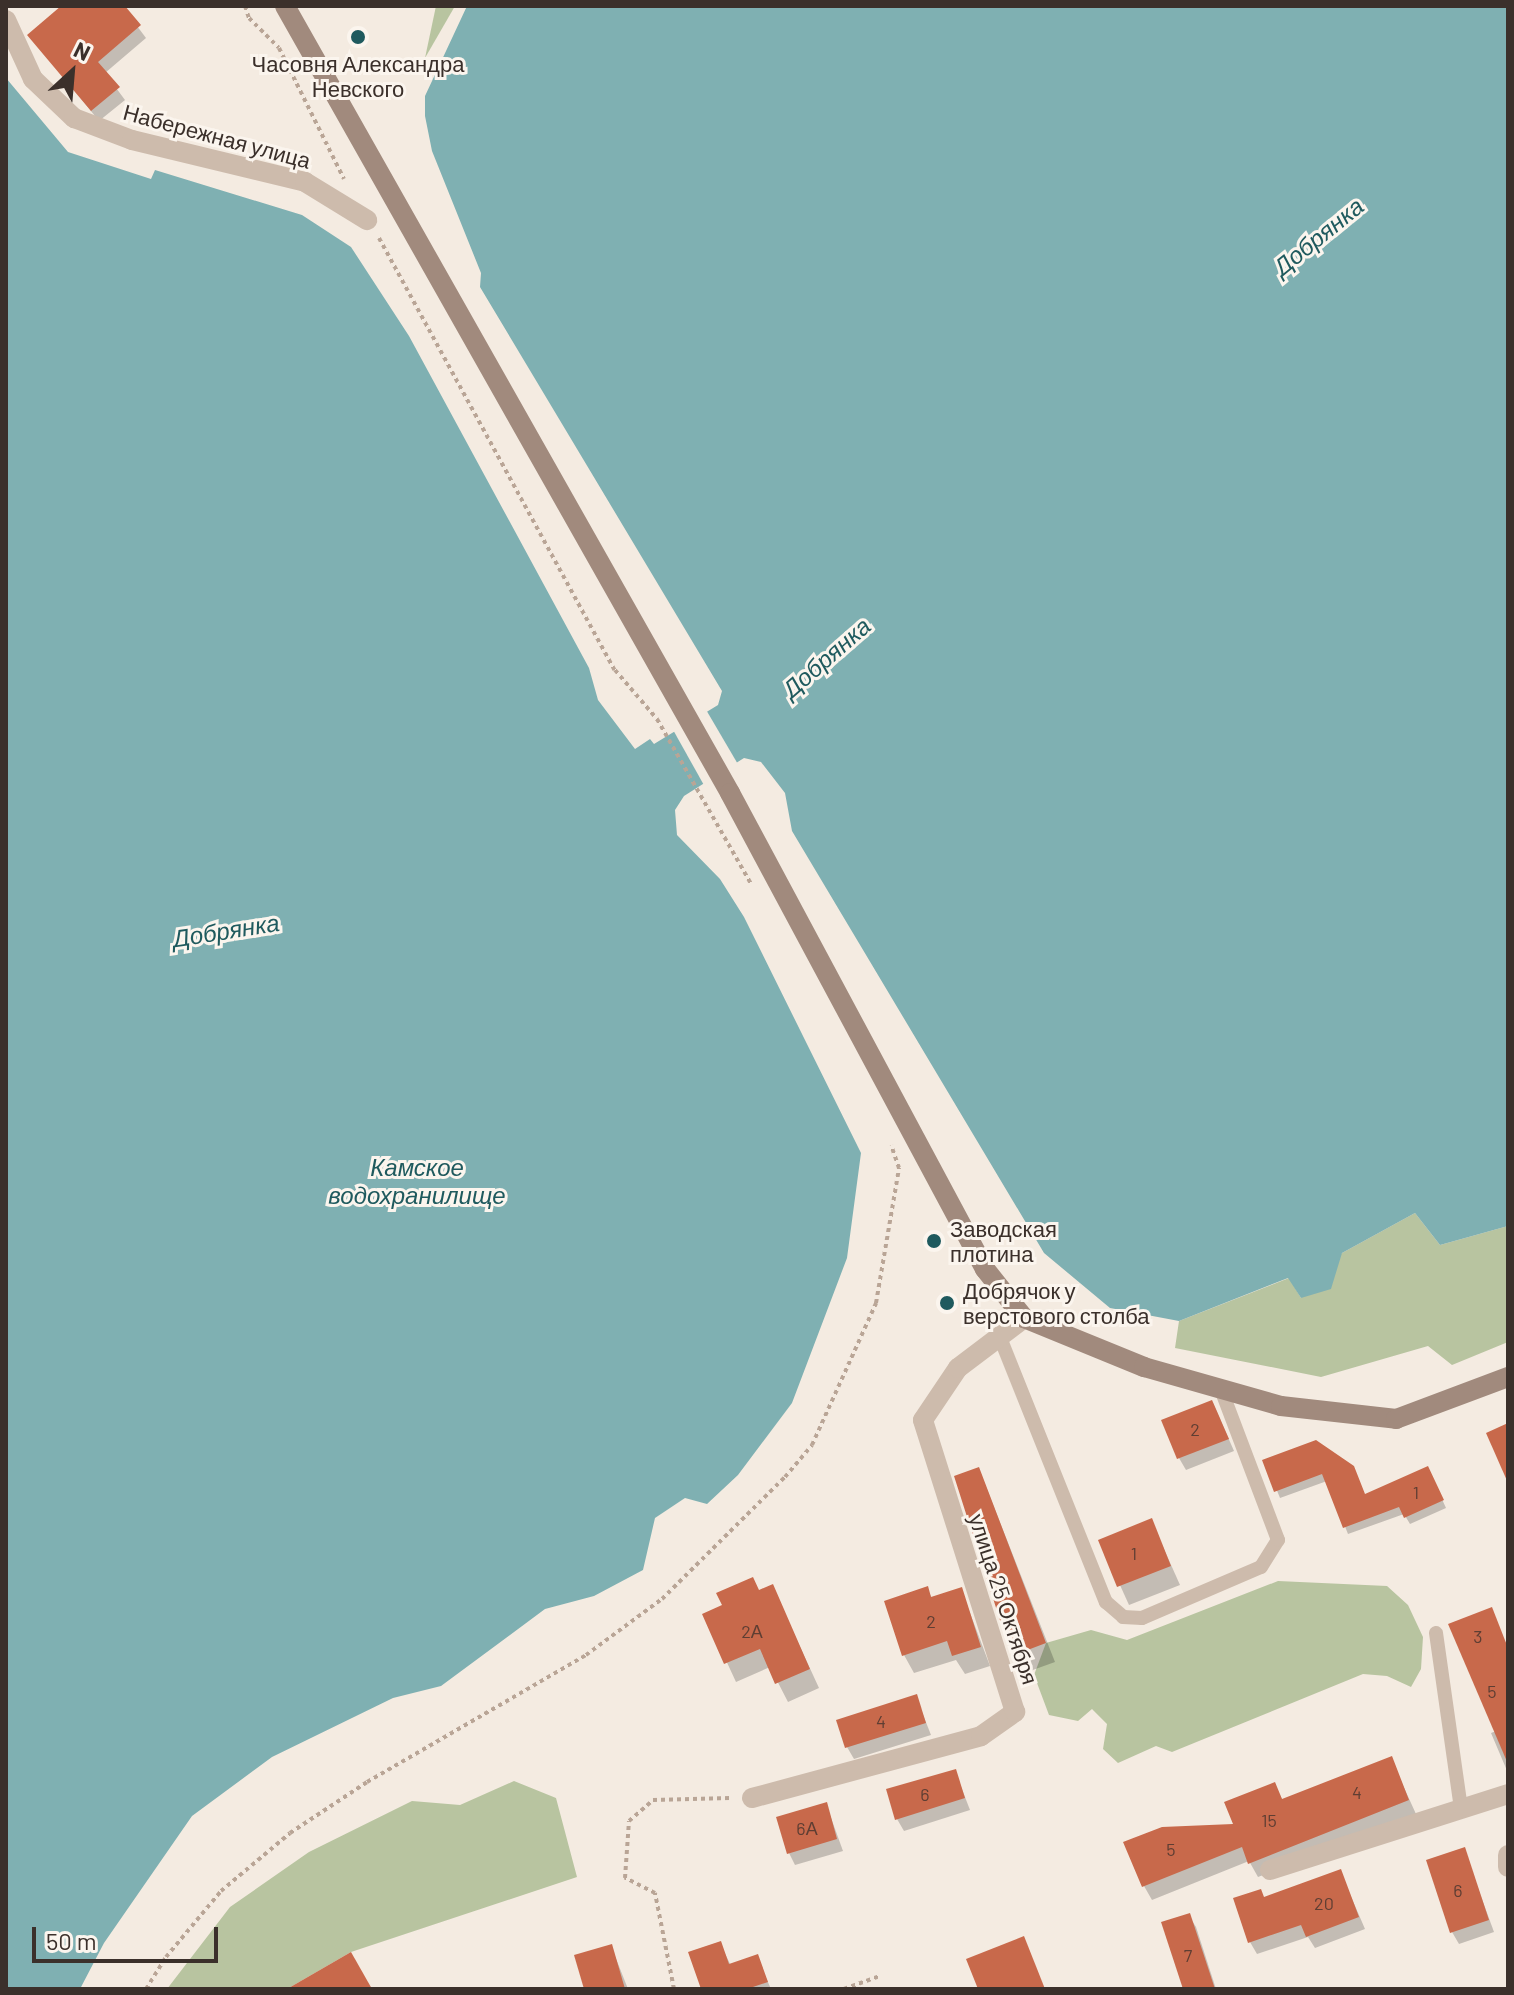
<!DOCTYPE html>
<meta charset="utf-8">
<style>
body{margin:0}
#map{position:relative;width:1514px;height:1995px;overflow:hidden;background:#f4ebe1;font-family:Barlow,sans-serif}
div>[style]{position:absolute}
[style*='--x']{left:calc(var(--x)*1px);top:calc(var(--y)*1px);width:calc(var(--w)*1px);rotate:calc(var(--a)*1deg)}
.green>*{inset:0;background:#b8c4a0}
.water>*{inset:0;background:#7fb0b2}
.pier>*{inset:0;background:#f4ebe1}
.shadow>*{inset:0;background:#0003}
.building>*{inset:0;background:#c8694b}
.path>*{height:4px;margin-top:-2px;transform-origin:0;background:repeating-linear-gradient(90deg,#b9a596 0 4px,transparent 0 8px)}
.lane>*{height:14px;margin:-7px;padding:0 7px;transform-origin:7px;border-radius:7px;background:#cdbbac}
.street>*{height:20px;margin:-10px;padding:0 10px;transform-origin:10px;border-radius:10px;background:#cdbbac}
.secondary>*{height:20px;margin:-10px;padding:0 10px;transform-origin:10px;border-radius:10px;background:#a18a7d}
.dots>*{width:22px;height:22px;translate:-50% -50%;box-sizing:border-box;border:4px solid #fbf5ee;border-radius:50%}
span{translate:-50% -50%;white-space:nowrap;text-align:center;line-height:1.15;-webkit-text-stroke:6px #fbf5ee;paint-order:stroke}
.number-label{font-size:18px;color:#5e3e33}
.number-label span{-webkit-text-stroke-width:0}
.poi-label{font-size:22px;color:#3b302b}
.left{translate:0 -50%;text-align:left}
.street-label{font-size:22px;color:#3b302b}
.water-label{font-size:24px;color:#1f5a5e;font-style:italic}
.frame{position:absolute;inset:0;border:8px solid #3b302b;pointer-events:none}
.north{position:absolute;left:32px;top:32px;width:80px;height:80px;-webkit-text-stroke:6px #fbf5ee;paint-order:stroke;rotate:26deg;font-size:22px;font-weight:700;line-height:32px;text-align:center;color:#3b302b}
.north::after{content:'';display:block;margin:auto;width:28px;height:36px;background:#3b302b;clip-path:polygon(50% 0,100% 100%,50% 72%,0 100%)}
.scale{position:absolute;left:32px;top:1927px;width:186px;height:36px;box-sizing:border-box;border:4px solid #3b302b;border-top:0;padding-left:10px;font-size:24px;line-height:28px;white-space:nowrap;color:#3b302b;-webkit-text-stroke:6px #fbf5ee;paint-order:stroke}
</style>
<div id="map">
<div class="green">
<i style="clip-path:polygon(436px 6px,455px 6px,425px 58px)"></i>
<i style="clip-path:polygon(1415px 1213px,1440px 1245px,1508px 1226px,1508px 1342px,1452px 1365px,1428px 1346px,1321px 1377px,1175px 1348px,1179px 1321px,1289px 1278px,1301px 1298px,1342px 1253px)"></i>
<i style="clip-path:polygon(1278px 1581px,1387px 1586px,1408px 1605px,1423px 1637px,1421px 1669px,1411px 1687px,1387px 1676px,1363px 1674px,1172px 1752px,1156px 1746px,1118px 1763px,1103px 1749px,1107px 1724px,1092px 1709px,1078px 1721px,1049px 1715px,1034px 1675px,1046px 1643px,1091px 1630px,1127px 1640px)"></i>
<i style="clip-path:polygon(514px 1781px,556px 1798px,577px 1877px,351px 1952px,287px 1989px,167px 1989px,230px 1907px,309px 1852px,412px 1801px,460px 1805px)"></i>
</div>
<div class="water">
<i style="clip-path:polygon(467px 6px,1508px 6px,1508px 1226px,1440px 1245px,1415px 1213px,1342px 1253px,1331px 1289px,1301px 1298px,1288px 1278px,1179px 1321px,1110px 1308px,1044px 1253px,792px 831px,785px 793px,761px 762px,744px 758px,684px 796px,675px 810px,677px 835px,720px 879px,744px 917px,861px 1153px,847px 1258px,792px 1403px,738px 1475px,707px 1504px,685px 1498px,655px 1518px,643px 1570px,594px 1596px,545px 1609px,441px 1686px,393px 1698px,272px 1757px,192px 1816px,104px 1943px,80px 1989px,6px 1989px,6px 78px,68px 152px,151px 179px,155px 170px,302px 215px,351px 247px,409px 336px,589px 668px,598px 700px,635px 749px,650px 739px,654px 744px,718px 705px,722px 691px,480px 287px,481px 273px,432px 151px,425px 116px,425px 96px)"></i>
</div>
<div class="pier">
<i style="clip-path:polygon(705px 708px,739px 766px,705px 787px,672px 728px)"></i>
</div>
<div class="shadow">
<i style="clip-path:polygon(64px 6px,122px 6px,146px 38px,105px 73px,125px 100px,99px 121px,30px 35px)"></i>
<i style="clip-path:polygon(1213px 1403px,1234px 1451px,1186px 1470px,1179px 1458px)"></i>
<i style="clip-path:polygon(1265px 1461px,1352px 1467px,1365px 1497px,1431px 1475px,1446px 1508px,1410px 1524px,1404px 1514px,1348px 1534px,1327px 1481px,1280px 1498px)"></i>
<i style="clip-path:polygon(979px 1469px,1055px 1662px,1030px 1671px,1007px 1638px)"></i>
<i style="clip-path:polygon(1151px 1520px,1180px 1585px,1129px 1605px,1100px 1541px)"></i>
<i style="clip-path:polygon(772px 1586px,819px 1688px,788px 1702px,770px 1667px,736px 1682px,705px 1615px)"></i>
<i style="clip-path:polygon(927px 1589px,932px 1598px,961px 1589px,990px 1666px,965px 1674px,956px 1660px,914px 1673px,904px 1655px)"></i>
<i style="clip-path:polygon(1491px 1610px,1508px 1648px,1508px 1773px,1491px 1733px,1496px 1731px)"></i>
<i style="clip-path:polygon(916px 1697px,931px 1735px,854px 1759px,847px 1747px)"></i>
<i style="clip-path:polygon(1391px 1759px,1416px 1814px,1258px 1877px,1249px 1861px,1152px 1900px,1144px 1886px,1236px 1826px,1274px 1784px,1283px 1801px)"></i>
<i style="clip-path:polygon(955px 1771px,970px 1810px,904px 1831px,897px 1819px)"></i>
<i style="clip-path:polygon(826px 1804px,843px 1851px,795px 1865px,789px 1853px)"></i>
<i style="clip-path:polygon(1464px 1850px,1494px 1932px,1459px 1944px,1452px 1932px)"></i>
<i style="clip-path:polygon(1340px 1871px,1365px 1929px,1315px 1948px,1308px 1937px,1257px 1954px,1250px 1942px,1265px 1899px)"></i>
<i style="clip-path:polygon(1189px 1916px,1196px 1927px,1216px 1989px,1185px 1989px)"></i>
<i style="clip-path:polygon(720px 1943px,731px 1966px,757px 1957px,771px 1989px,703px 1989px)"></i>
<i style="clip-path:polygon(611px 1946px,628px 1989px,586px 1989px)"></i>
</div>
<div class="building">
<i style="clip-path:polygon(61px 6px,125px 6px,141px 25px,98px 62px,120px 87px,91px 111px,27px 35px)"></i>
<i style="clip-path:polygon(1212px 1400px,1229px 1439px,1177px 1459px,1161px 1420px)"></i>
<i style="clip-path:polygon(1508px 1423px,1508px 1483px,1486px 1433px)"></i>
<i style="clip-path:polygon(1316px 1440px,1354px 1466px,1365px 1494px,1428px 1466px,1444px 1500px,1404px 1518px,1399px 1507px,1343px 1528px,1322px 1474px,1274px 1492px,1262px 1460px)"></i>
<i style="clip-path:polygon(979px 1467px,1046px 1643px,1017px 1654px,1011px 1637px,1006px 1639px,954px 1476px)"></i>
<i style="clip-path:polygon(1152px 1518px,1171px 1566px,1117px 1587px,1098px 1540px)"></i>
<i style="clip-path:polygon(753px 1577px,759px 1590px,773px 1584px,810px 1669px,775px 1684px,760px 1649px,724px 1664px,702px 1614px,722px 1605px,716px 1593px)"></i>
<i style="clip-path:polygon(928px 1586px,931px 1597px,962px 1587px,981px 1647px,952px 1656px,947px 1641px,902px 1656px,884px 1601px)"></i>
<i style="clip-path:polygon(1492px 1607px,1508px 1648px,1508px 1764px,1448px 1624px)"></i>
<i style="clip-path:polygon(917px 1694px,926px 1723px,845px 1748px,836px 1720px)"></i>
<i style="clip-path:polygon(1392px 1756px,1409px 1800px,1248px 1864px,1242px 1847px,1142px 1887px,1123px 1842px,1162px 1827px,1233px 1824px,1224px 1802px,1275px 1782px,1282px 1799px)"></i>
<i style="clip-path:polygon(956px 1769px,965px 1798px,895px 1820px,886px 1789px)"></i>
<i style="clip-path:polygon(827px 1802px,837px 1839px,787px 1854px,776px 1817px)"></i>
<i style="clip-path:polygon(1465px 1847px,1489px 1920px,1450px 1933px,1426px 1860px)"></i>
<i style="clip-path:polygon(1341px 1869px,1359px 1917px,1306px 1937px,1301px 1925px,1248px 1943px,1233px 1898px,1261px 1889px,1264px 1897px)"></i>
<i style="clip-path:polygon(1190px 1913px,1215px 1989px,1183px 1989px,1161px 1922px)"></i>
<i style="clip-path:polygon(1024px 1936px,1045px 1989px,978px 1989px,966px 1959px)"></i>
<i style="clip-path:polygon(721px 1941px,729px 1964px,758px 1954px,768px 1982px,747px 1989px,701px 1989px,688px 1952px)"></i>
<i style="clip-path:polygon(612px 1944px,625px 1989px,584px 1989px,574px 1955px)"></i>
<i style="clip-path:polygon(351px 1952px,372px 1989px,287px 1989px)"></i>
</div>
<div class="path">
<i style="--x:245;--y:6;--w:13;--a:72"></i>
<i style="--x:249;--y:18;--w:42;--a:45"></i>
<i style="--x:279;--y:48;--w:146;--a:63.6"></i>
<i style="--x:379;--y:238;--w:492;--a:61.4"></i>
<i style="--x:615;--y:670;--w:65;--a:49.4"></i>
<i style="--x:657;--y:719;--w:190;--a:60.3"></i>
<i style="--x:146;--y:1989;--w:38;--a:-58"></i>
<i style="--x:166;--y:1957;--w:86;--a:-50.2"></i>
<i style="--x:221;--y:1891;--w:90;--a:-40"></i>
<i style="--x:290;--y:1833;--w:92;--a:-33.5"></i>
<i style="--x:367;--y:1782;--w:253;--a:-30.1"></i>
<i style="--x:586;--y:1655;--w:94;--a:-36.4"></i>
<i style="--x:662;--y:1599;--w:173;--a:-44.8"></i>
<i style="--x:785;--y:1477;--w:42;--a:-49.8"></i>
<i style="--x:812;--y:1445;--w:156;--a:-65.7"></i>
<i style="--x:876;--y:1303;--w:137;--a:-80.3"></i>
<i style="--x:899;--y:1168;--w:24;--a:-109"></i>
<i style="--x:674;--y:1989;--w:98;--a:-101.2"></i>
<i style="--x:655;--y:1893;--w:34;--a:-153"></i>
<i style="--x:625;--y:1878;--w:57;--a:-86"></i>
<i style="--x:629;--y:1821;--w:32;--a:-41"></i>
<i style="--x:653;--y:1800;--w:77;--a:-1.5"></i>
<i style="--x:844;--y:1989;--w:37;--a:-20"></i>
</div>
<div class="lane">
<i style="--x:999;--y:1335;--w:288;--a:68.2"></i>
<i style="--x:1106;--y:1602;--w:23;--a:41"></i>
<i style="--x:1123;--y:1617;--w:19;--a:3"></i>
<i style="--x:1142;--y:1618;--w:129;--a:-23.2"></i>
<i style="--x:1261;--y:1567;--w:32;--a:-58"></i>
<i style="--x:1278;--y:1540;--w:158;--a:-110.7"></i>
<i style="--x:1436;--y:1633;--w:178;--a:81.9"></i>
</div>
<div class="street">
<i style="--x:6;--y:20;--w:65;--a:65.4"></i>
<i style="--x:33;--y:79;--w:57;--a:43.6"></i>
<i style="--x:74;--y:118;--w:62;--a:20.8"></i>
<i style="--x:132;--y:140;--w:178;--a:13.6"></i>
<i style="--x:305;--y:182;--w:73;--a:31.5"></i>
<i style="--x:752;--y:1798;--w:237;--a:-15.1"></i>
<i style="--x:981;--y:1736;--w:42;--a:-35.2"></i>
<i style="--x:1015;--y:1712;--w:306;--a:-107.5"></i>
<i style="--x:923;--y:1420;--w:63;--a:-56.1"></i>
<i style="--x:958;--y:1368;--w:83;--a:-37.1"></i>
<i style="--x:1508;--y:1855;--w:12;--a:90"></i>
<i style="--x:1270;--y:1870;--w:250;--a:-17.7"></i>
</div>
<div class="secondary">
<i style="--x:285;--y:6;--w:904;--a:60.51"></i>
<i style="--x:730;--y:793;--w:540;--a:61.82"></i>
<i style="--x:985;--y:1269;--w:63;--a:51.5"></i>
<i style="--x:1024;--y:1318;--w:130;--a:22.2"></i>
<i style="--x:1144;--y:1367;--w:142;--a:15.9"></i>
<i style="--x:1281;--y:1406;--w:116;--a:6.4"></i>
<i style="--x:1396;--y:1419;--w:120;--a:-20.6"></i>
</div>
<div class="dots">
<i style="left:358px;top:37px;background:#1f5a5e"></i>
<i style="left:934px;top:1241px;background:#1f5a5e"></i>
<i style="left:947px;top:1303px;background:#1f5a5e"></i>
</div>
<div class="number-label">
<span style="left:1195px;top:1429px">2</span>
<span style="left:1416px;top:1492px">1</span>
<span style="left:1134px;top:1553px">1</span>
<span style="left:931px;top:1621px">2</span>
<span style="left:752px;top:1631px">2А</span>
<span style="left:1478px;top:1636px">3</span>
<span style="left:1492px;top:1691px">5</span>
<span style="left:881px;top:1721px">4</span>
<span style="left:1357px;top:1792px">4</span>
<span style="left:925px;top:1794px">6</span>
<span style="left:1269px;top:1820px">15</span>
<span style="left:807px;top:1828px">6А</span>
<span style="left:1171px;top:1849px">5</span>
<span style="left:1458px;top:1890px">6</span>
<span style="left:1324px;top:1903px">20</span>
<span style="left:1188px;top:1955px">7</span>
</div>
<div class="poi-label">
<span style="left:358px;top:76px">Часовня Александра<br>Невского</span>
<span class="left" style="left:950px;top:1241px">Заводская<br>плотина</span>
<span class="left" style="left:963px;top:1303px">Добрячок у<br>верстового столба</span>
</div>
<div class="street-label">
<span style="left:217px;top:136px;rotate:15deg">Набережная улица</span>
<span style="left:1004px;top:1599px;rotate:72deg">улица 25 Октября</span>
</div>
<div class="water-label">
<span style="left:1318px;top:236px;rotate:-39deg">Добрянка</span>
<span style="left:826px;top:657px;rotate:-41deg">Добрянка</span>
<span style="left:226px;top:930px;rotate:-9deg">Добрянка</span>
<span style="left:417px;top:1181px">Камское<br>водохранилище</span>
</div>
<div class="frame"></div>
<div class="north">N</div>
<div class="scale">50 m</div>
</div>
